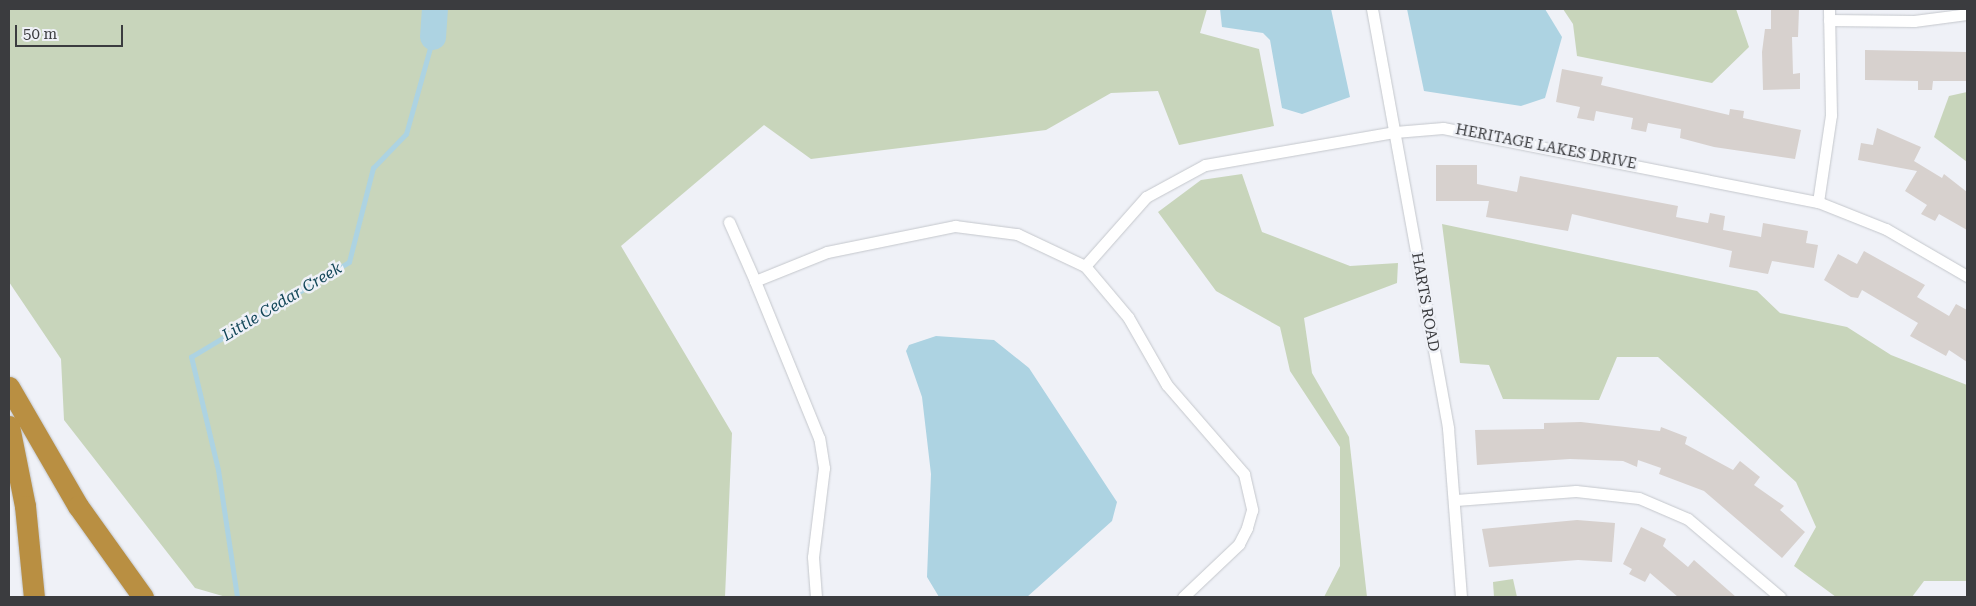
<!DOCTYPE html>
<style>
body{margin:0}
#map{position:relative;width:1976px;height:606px;overflow:hidden;background:#eff1f7;font-family:"Roboto Serif",serif}
div>[style]{position:absolute}
[style*='--x']{left:calc(var(--x)*1px);top:calc(var(--y)*1px);width:calc(var(--w)*1px);rotate:calc(var(--a)*1deg)}
.green>*{inset:0;background:#c8d5bb}
.water>*{inset:0;background:#add3e2}
.stream>*{height:4.5px;margin:-2.25px;padding:0 2.25px;transform-origin:2.25px;border-radius:2.25px;background:#add3e2}
.river>*{height:26px;margin:-13px;padding:0 13px;transform-origin:13px;border-radius:13px;background:#add3e2}
.building>*{inset:0;background:#d7d1ce}
.roads{filter:drop-shadow(0 0 1px #c4c7cc) drop-shadow(0 0 1px #c4c7cc)}
.minor>*{height:11px;margin:-5.5px;padding:0 5.5px;transform-origin:5.5px;border-radius:5.5px;background:#fff}
.motorway>*{height:21px;margin:-10.5px;padding:0 10.5px;transform-origin:10.5px;border-radius:10.5px;background:#b98f42}
span{translate:-50% -50%;white-space:nowrap;text-align:center;line-height:1.15;-webkit-text-stroke:5px #eff1f7;paint-order:stroke}
.street-label{font-size:15px;color:#3b3c3f}
.water-label{font-size:16px;color:#124658;font-style:italic}
.frame{position:absolute;inset:0;border:10px solid #3b3c3f;pointer-events:none}
.scale{position:absolute;left:15px;top:25px;width:108px;height:22px;box-sizing:border-box;border:2px solid #3b3c3f;border-top:0;padding-left:6px;font-size:15px;line-height:18px;white-space:nowrap;color:#3b3c3f;-webkit-text-stroke:4px #eff1f7;paint-order:stroke}
</style>
<div id="map">
<div class="green">
<i style="clip-path:polygon(9px 9px,1207px 9px,1200px 33px,1259px 49px,1274px 126px,1179px 145px,1158px 91px,1111px 93px,1046px 130px,811px 159px,764px 125px,621px 246px,732px 433px,725px 597px,226px 597px,195px 588px,64px 420px,61px 359px,9px 282px)"></i>
<i style="clip-path:polygon(1563px 9px,1736px 9px,1749px 47px,1712px 83px,1577px 56px,1573px 24px)"></i>
<i style="clip-path:polygon(1967px 92px,1967px 162px,1934px 137px,1949px 96px)"></i>
<i style="clip-path:polygon(1242px 174px,1262px 232px,1350px 266px,1398px 263px,1397px 283px,1304px 318px,1312px 373px,1349px 437px,1367px 597px,1324px 597px,1340px 566px,1340px 447px,1290px 371px,1280px 327px,1216px 291px,1158px 212px,1201px 180px)"></i>
<i style="clip-path:polygon(1442px 224px,1757px 291px,1780px 313px,1847px 327px,1891px 355px,1967px 385px,1967px 581px,1924px 581px,1912px 597px,1836px 597px,1794px 566px,1816px 527px,1796px 482px,1658px 357px,1617px 357px,1599px 400px,1503px 399px,1489px 365px,1460px 363px)"></i>
<i style="clip-path:polygon(1513px 579px,1517px 597px,1494px 597px,1493px 582px)"></i>
</div>
<div class="water">
<i style="clip-path:polygon(1220px 9px,1331px 9px,1350px 97px,1302px 114px,1282px 108px,1270px 40px,1263px 33px,1222px 27px)"></i>
<i style="clip-path:polygon(1407px 9px,1545px 9px,1562px 37px,1545px 98px,1521px 106px,1424px 91px)"></i>
<i style="clip-path:polygon(936px 336px,994px 340px,1029px 368px,1117px 502px,1112px 521px,1027px 597px,939px 597px,927px 577px,931px 474px,922px 397px,906px 351px,909px 345px)"></i>
</div>
<div class="stream">
<i style="--x:237;--y:597;--w:128;--a:-98.5"></i>
<i style="--x:218;--y:470;--w:116;--a:-103.4"></i>
<i style="--x:191;--y:357;--w:184;--a:-31"></i>
<i style="--x:349;--y:262;--w:97;--a:-75.7"></i>
<i style="--x:373;--y:168;--w:47;--a:-45.9"></i>
<i style="--x:406;--y:134;--w:101;--a:-74.4"></i>
</div>
<div class="river">
<i style="--x:433;--y:37;--w:28;--a:-86"></i>
</div>
<div class="building">
<i style="clip-path:polygon(1771px 9px,1799px 9px,1798px 37px,1792px 37px,1793px 74px,1800px 73px,1800px 89px,1763px 90px,1762px 52px,1765px 29px,1771px 29px)"></i>
<i style="clip-path:polygon(1865px 50px,1967px 52px,1967px 81px,1933px 81px,1932px 90px,1918px 90px,1918px 81px,1865px 80px)"></i>
<i style="clip-path:polygon(1562px 69px,1603px 77px,1601px 85px,1729px 115px,1730px 109px,1744px 111px,1743px 118px,1801px 130px,1795px 159px,1714px 147px,1680px 138px,1681px 129px,1648px 123px,1646px 132px,1631px 129px,1633px 118px,1596px 111px,1594px 121px,1577px 118px,1580px 107px,1556px 102px)"></i>
<i style="clip-path:polygon(1877px 128px,1921px 147px,1914px 161px,1942px 178px,1944px 174px,1967px 192px,1967px 230px,1939px 214px,1935px 221px,1921px 214px,1927px 205px,1905px 191px,1917px 171px,1858px 160px,1861px 143px,1873px 145px)"></i>
<i style="clip-path:polygon(1436px 165px,1477px 165px,1477px 184px,1517px 192px,1520px 176px,1678px 206px,1676px 217px,1708px 223px,1710px 213px,1725px 216px,1723px 230px,1761px 237px,1763px 223px,1808px 231px,1806px 243px,1818px 245px,1814px 268px,1772px 261px,1768px 274px,1729px 267px,1732px 251px,1572px 214px,1568px 231px,1486px 217px,1489px 201px,1436px 201px)"></i>
<i style="clip-path:polygon(1864px 251px,1925px 285px,1917px 297px,1949px 316px,1956px 304px,1967px 310px,1967px 362px,1949px 350px,1946px 356px,1910px 336px,1918px 323px,1862px 290px,1858px 298px,1851px 297px,1824px 280px,1838px 254px,1857px 264px)"></i>
<i style="clip-path:polygon(1581px 422px,1660px 431px,1661px 427px,1687px 437px,1685px 444px,1733px 470px,1740px 461px,1760px 477px,1754px 485px,1784px 506px,1780px 510px,1805px 532px,1782px 558px,1704px 491px,1659px 474px,1661px 468px,1638px 460px,1637px 467px,1623px 461px,1570px 459px,1477px 465px,1475px 430px,1544px 429px,1544px 423px)"></i>
<i style="clip-path:polygon(1577px 520px,1615px 523px,1612px 562px,1578px 560px,1489px 567px,1482px 529px)"></i>
<i style="clip-path:polygon(1641px 527px,1666px 539px,1663px 546px,1688px 567px,1694px 560px,1736px 597px,1678px 597px,1650px 573px,1645px 582px,1629px 574px,1632px 569px,1623px 564px)"></i>
</div>
<div class="roads">
<div class="minor">
<i style="--x:1372;--y:9;--w:426;--a:79.7"></i>
<i style="--x:1448;--y:428;--w:169;--a:85.6"></i>
<i style="--x:1829;--y:20;--w:85;--a:0.7"></i>
<i style="--x:1914;--y:21;--w:53;--a:-7.5"></i>
<i style="--x:1818;--y:202;--w:88;--a:-81.5"></i>
<i style="--x:1831;--y:115;--w:106;--a:-91.1"></i>
<i style="--x:729;--y:222;--w:64;--a:66.2"></i>
<i style="--x:1085;--y:266;--w:92;--a:-48.5"></i>
<i style="--x:1146;--y:197;--w:67;--a:-28.5"></i>
<i style="--x:1205;--y:165;--w:193;--a:-9.9"></i>
<i style="--x:1395;--y:132;--w:48;--a:-4.8"></i>
<i style="--x:1443;--y:128;--w:382;--a:11.2"></i>
<i style="--x:1818;--y:202;--w:73;--a:21.7"></i>
<i style="--x:1886;--y:229;--w:94;--a:30.1"></i>
<i style="--x:1456;--y:500;--w:120;--a:-4.3"></i>
<i style="--x:1576;--y:491;--w:63;--a:6.3"></i>
<i style="--x:1639;--y:498;--w:53;--a:23.2"></i>
<i style="--x:1688;--y:519;--w:121;--a:40.3"></i>
<i style="--x:816;--y:597;--w:40;--a:-94.3"></i>
<i style="--x:813;--y:557;--w:90;--a:-83"></i>
<i style="--x:824;--y:468;--w:30;--a:-99"></i>
<i style="--x:819;--y:438;--w:170;--a:-112.2"></i>
<i style="--x:755;--y:281;--w:78;--a:-21.9"></i>
<i style="--x:827;--y:252;--w:131;--a:-11.5"></i>
<i style="--x:955;--y:226;--w:63;--a:7.4"></i>
<i style="--x:1017;--y:234;--w:75;--a:25.2"></i>
<i style="--x:1085;--y:266;--w:67;--a:49.9"></i>
<i style="--x:1128;--y:317;--w:78;--a:60.2"></i>
<i style="--x:1167;--y:385;--w:118;--a:49.1"></i>
<i style="--x:1244;--y:474;--w:37;--a:77"></i>
<i style="--x:1252;--y:510;--w:19;--a:106"></i>
<i style="--x:1247;--y:528;--w:18;--a:117"></i>
<i style="--x:1239;--y:544;--w:77;--a:136.6"></i>
</div>
<div class="motorway">
<i style="--x:9;--y:387;--w:138;--a:59.9"></i>
<i style="--x:78;--y:506;--w:112;--a:54.5"></i>
<i style="--x:9;--y:426;--w:82;--a:78.7"></i>
<i style="--x:25;--y:506;--w:91;--a:84.4"></i>
</div>
</div>
<div class="street-label">
<span style="left:1546px;top:147px;rotate:11deg">HERITAGE LAKES DRIVE</span>
<span style="left:1425px;top:302px;rotate:80deg">HARTS ROAD</span>
</div>
<div class="water-label">
<span style="left:282px;top:302px;rotate:-31deg">Little Cedar Creek</span>
</div>
<div class="frame"></div>
<div class="scale">50 m</div>
</div>
